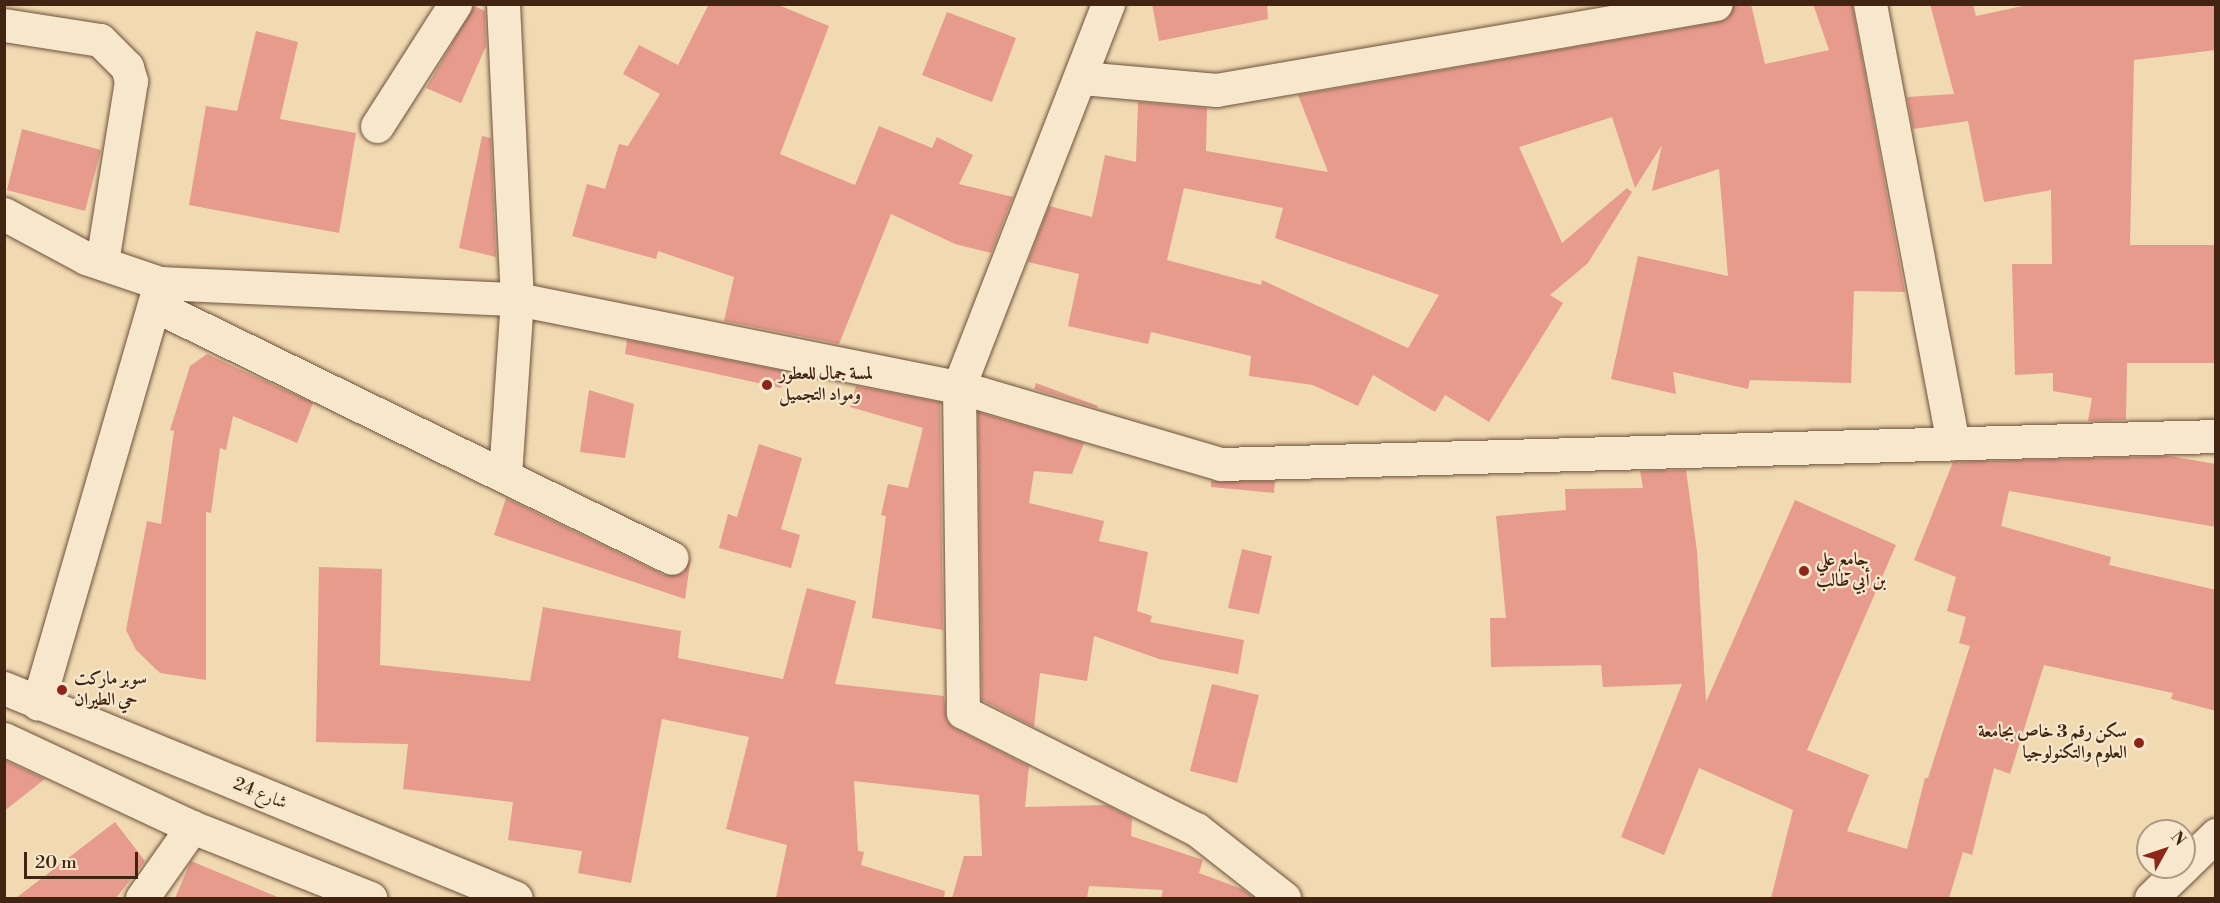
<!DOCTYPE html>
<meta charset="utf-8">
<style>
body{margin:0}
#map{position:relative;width:2220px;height:903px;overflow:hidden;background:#f1dab2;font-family:"Libre Bodoni",Amiri,serif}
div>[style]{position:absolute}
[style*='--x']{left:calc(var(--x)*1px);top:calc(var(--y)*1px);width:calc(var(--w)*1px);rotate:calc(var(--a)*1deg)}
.building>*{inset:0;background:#e69b8d}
.roads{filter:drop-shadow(0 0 2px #6e523b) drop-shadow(0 0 2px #6e523b)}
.minor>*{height:33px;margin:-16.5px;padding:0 16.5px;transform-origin:16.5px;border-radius:16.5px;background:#f6e7cd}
.tertiary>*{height:33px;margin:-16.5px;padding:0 16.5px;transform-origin:16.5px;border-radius:16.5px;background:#f6e7cd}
.dots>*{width:16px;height:16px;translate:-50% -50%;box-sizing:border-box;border:3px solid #f6e7cd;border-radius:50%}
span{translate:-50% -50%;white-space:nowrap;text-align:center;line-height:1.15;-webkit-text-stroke:4.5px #f6e7cd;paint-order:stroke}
.poi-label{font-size:18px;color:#422413;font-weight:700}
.left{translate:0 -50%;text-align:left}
.right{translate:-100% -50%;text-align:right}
.street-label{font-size:18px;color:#422413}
.frame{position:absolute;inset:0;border:6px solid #422413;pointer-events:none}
.north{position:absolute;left:2136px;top:819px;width:60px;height:60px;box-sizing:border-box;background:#f6e7cd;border:2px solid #ae9983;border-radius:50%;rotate:50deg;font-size:16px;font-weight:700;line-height:24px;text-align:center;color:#422413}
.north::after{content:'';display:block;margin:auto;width:21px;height:27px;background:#8f2418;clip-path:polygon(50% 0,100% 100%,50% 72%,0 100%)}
.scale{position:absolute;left:24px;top:852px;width:114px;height:27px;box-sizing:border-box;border:3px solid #422413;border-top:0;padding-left:8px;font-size:18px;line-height:21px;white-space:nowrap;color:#422413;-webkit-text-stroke:4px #f6e7cd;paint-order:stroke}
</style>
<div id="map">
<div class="building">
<i style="clip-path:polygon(709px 4px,776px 4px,829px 26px,780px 154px,855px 185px,879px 126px,932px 148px,937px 137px,973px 155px,959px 184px,1013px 197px,991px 253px,955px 244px,891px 214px,839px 344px,724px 321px,734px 277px,658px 251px,656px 259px,572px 236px,587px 184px,605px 189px,619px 144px,628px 146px,660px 94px,623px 74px,639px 45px,678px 65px)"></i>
<i style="clip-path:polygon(1152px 4px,1267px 4px,1268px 19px,1159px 41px)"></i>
<i style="clip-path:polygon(evenodd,1734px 4px,1751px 4px,1765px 64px,1829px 50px,1813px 4px,1852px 4px,1905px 292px,1854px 291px,1851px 383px,1750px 380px,1748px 389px,1673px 372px,1676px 394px,1611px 379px,1638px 256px,1728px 276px,1719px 169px,1652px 191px,1662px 145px,1635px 188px,1612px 117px,1519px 147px,1562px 243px,1627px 188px,1632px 192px,1588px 263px,1550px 295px,1563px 303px,1489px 422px,1445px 395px,1435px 412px,1373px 375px,1358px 406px,1313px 385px,1249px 376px,1251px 356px,1151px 332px,1148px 344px,1068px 326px,1079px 274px,1028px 262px,1049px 206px,1092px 217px,1105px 155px,1136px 162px,1138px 102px,1207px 108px,1206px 151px,1328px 172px,1298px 95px,1719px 22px,1728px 18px,1734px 4px,1184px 188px,1283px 208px,1275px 238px,1439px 295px,1408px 348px,1262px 280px,1261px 285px,1167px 260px,1184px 188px)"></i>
<i style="clip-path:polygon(1930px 4px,1973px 4px,1976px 16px,2032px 4px,2216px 4px,2216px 50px,2134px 60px,2130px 245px,2216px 245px,2216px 363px,2127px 363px,2126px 420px,2088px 421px,2092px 398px,2053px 391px,2053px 373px,2015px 375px,2012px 264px,2052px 264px,2051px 190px,1984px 202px,1968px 121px,1913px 129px,1907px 97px,1954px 94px)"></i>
<i style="clip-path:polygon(474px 6px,485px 11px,486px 46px,461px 103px,426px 88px)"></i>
<i style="clip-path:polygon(947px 12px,1016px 38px,992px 102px,922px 75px)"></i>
<i style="clip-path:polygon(256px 31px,298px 42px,280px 119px,356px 133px,339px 233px,189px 205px,206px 106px,237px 111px)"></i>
<i style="clip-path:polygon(22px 129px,101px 150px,85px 211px,7px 190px)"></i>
<i style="clip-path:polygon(482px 136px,491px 138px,496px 257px,459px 248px)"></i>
<i style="clip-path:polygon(627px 340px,785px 371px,781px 388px,625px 354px)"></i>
<i style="clip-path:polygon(207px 354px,313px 403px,297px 443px,233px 416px,226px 450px,220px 448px,211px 513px,206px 512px,206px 680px,160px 673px,136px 650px,126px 630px,147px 521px,161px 524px,174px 431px,170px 430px,190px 366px)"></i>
<i style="clip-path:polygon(1036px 383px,1098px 406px,1097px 408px,1034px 389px)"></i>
<i style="clip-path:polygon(856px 386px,940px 402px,943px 630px,872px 618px,886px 516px,881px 515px,888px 484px,908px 488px,923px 428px,850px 407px)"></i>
<i style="clip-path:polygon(589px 390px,634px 404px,625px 458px,580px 452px)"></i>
<i style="clip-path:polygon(978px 412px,1084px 443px,1072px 474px,1034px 471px,1029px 503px,1104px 521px,1099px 541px,1148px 552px,1137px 611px,1152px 616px,1150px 622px,1244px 640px,1238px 674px,1159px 659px,1094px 636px,1087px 681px,1040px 673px,1034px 727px,982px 700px)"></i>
<i style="clip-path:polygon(759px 444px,802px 458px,781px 529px,800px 535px,791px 568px,719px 548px,728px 514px,737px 517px)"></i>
<i style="clip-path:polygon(2169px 456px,2216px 464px,2216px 527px,2009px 491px,2001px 526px,2111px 557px,2109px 565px,2216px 590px,2216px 711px,2171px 699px,2173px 693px,2044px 665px,2010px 774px,1994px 768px,1972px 855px,1963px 852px,1949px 898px,1771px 898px,1793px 810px,1699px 768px,1664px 855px,1621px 837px,1682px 684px,1603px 687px,1601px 665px,1491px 667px,1490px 618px,1506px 618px,1496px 516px,1566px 510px,1565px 489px,1643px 488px,1640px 471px,1686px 470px,1697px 551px,1706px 702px,1795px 500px,1896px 545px,1807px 750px,1869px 775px,1847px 831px,1907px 849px,1925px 778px,1928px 778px,1970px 646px,1959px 643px,1966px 617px,1947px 611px,1956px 577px,1914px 560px,1953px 462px)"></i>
<i style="clip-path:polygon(1211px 481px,1275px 481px,1274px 493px,1211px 487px)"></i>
<i style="clip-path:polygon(506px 498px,664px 575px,683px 573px,691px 557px,685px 599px,494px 535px)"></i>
<i style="clip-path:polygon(1242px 549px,1272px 556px,1259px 614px,1228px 608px)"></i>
<i style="clip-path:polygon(319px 567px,382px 569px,380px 665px,530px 681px,543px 607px,681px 631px,678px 658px,783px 679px,807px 588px,856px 601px,835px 684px,944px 696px,947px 721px,954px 728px,1029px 766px,1025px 807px,1107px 805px,1132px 818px,1131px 836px,1203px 860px,1199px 873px,1242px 889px,1254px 898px,1161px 898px,1163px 890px,1089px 886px,1087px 898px,952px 898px,964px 856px,982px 856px,979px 795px,854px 781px,858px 851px,864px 852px,861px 865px,945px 891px,944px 898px,776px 898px,787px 845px,726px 829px,749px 737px,662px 719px,631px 883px,578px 873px,582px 851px,508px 840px,513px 802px,403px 789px,408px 744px,316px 742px)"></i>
<i style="clip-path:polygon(1212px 684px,1259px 695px,1237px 783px,1190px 771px)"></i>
<i style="clip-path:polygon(4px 760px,45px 779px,4px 811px)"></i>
<i style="clip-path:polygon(115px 822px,145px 861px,116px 898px,16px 898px)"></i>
<i style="clip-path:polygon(191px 861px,280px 898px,175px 898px)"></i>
</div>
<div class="roads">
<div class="minor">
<i style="--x:503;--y:4;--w:295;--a:87.3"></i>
<i style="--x:517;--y:299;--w:177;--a:93.9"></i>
<i style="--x:1108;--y:4;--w:411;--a:111.3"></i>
<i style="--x:959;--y:387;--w:325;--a:89.3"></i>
<i style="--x:963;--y:712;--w:261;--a:26.7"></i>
<i style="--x:1196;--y:829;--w:112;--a:38.1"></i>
<i style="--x:1870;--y:4;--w:447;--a:79.3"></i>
<i style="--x:4;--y:25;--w:97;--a:8.9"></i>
<i style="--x:100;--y:40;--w:38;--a:45"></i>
<i style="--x:127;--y:67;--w:15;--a:74"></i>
<i style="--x:131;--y:81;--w:184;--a:99.1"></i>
<i style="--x:1082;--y:78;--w:135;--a:5.1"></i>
<i style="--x:1216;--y:90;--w:507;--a:-9.76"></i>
<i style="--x:377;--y:126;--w:145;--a:-57.4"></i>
<i style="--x:4;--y:214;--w:93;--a:28.2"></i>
<i style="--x:86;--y:258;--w:78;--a:18.7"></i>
<i style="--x:160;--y:283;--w:438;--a:106.2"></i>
<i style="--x:160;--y:283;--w:357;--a:2.6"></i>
<i style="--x:517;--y:299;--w:451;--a:11.3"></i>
<i style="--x:959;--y:387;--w:273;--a:16.4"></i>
<i style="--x:1221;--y:464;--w:995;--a:-1.61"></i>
<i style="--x:154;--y:305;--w:576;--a:26.03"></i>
<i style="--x:2184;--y:866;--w:45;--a:-44.1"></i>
<i style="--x:142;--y:898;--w:87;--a:-54.8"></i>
<i style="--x:2151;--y:898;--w:45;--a:-44.1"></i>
</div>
<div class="tertiary">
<i style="--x:4;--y:688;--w:553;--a:22.3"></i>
<i style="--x:4;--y:739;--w:208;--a:25.1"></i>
<i style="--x:192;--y:827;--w:192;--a:21.7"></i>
</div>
</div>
<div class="dots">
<i style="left:767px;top:385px;background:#8f2418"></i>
<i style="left:1804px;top:571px;background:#8f2418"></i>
<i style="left:62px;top:690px;background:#8f2418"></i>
<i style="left:2139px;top:743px;background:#8f2418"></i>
</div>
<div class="poi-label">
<span class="left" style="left:779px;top:385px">لمسة جمال للعطور<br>ومواد التجميل</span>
<span class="left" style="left:1816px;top:571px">جامع علي<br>بن أبي طالب</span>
<span class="left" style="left:74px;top:690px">سوبر ماركت<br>حي الطيران</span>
<span class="right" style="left:2127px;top:743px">سكن رقم 3 خاص بجامعة<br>العلوم والتكنولوجيا</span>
</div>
<div class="street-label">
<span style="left:260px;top:794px;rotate:22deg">شارع 24</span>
</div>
<div class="frame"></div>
<div class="north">N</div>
<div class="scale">20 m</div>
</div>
